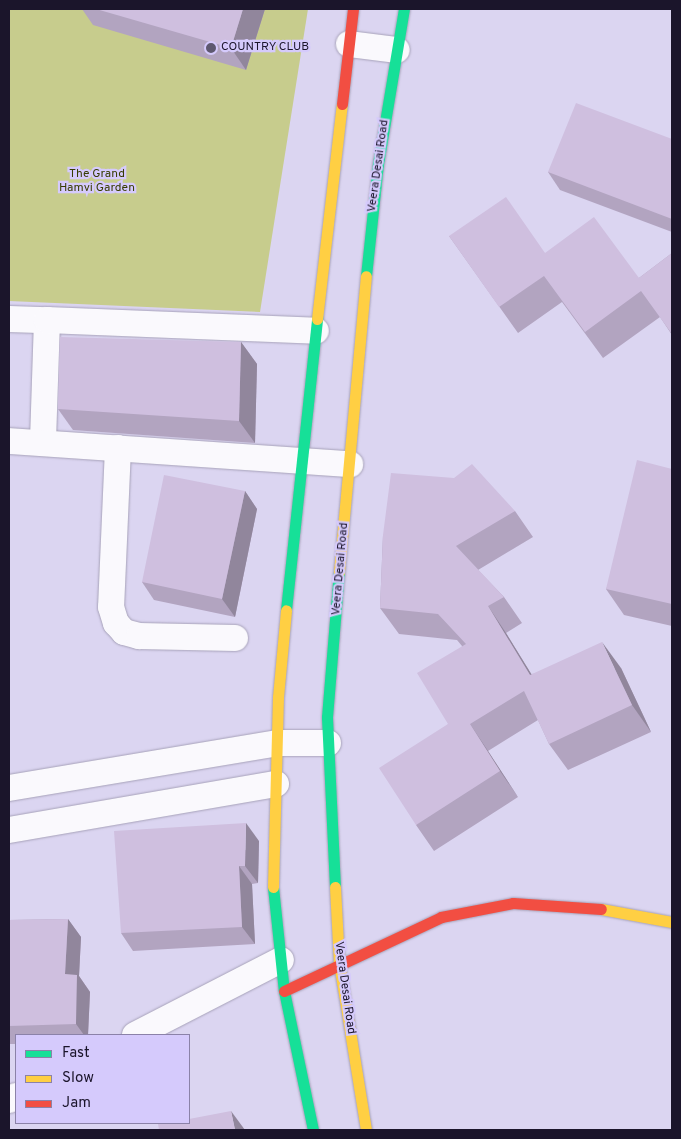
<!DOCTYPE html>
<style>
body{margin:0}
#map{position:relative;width:681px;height:1139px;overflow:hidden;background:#dbd5f1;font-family:Overpass,sans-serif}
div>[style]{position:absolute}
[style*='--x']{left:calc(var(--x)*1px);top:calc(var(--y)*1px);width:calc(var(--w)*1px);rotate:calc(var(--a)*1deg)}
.green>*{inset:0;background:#c7cc8d}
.roads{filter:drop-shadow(0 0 1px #a7a2b9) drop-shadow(0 0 1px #a7a2b9)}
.street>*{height:26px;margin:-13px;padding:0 13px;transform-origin:13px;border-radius:13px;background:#faf9fd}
.fast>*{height:11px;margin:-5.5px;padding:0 5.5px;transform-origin:5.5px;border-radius:5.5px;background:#16e098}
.slow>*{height:11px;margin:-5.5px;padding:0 5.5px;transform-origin:5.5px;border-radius:5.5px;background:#ffcf43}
.jam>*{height:11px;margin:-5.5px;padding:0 5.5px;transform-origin:5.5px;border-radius:5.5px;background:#f24e42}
.wall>*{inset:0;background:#b2a4c0}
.shaded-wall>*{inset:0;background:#91869c}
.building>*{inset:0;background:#cfbfdf}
.dots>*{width:14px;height:14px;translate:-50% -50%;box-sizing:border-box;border:2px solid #d5cafc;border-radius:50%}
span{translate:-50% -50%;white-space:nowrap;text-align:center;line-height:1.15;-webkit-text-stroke:4.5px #d5cafc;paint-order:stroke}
.poi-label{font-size:12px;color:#1b152b}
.left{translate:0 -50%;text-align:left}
.street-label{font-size:12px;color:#1b152b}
.park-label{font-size:12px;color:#373c02}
.frame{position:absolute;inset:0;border:10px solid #1b152b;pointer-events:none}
.legend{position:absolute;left:15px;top:1034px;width:175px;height:90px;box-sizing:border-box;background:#d5cafc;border:1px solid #8b82a8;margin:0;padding:6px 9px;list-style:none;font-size:15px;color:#1b152b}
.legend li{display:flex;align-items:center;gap:10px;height:25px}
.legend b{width:25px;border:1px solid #8b82a8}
</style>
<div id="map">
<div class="green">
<i style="clip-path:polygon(9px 9px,308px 9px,260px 312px,9px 301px)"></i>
</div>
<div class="roads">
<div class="street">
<i style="--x:349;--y:44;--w:48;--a:7.1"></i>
<i style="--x:9;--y:319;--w:38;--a:2"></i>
<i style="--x:47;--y:320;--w:122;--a:91.9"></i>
<i style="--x:47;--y:320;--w:269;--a:2.3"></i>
<i style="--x:9;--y:441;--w:342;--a:3.9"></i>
<i style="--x:118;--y:448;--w:159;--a:92.5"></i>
<i style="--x:111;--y:607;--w:17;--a:73"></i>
<i style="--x:116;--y:623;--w:12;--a:48"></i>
<i style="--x:124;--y:632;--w:16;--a:15"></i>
<i style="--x:139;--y:636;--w:96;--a:1.2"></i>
<i style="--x:9;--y:788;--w:272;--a:-9.5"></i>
<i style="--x:277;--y:743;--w:51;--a:0"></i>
<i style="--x:9;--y:830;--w:271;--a:-9.8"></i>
<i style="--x:135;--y:1035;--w:164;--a:-27.2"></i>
<i style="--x:9;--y:1100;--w:8;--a:-30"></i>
</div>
<div class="fast">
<i style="--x:366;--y:276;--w:113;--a:-83.9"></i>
<i style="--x:378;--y:164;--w:157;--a:-80.5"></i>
<i style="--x:286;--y:610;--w:293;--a:-83.9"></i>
<i style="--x:273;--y:887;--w:105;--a:84"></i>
<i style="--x:284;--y:991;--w:142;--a:78.2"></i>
<i style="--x:335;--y:887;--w:170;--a:-92.7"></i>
<i style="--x:327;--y:717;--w:145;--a:-85.3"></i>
</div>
<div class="slow">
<i style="--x:317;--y:319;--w:216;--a:-83.4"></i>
<i style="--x:339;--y:572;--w:297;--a:-84.8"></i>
<i style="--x:273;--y:887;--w:190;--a:-88.5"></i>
<i style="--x:278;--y:697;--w:87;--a:-84.7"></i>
<i style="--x:335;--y:887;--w:76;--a:87"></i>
<i style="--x:339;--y:963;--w:169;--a:80.8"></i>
<i style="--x:601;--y:909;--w:72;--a:10.4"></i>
</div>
<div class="jam">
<i style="--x:342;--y:104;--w:96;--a:-83.4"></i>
<i style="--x:284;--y:991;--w:174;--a:-25.2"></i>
<i style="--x:441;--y:917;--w:73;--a:-11"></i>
<i style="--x:513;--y:903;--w:88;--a:3.9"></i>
</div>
</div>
<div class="wall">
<i style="clip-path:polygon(82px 9px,265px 9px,246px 70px,93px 25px)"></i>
<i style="clip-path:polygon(672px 139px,672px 232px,560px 190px,548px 172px)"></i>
<i style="clip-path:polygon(449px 236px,545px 253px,639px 278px,672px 253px,672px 335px,660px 317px,603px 358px,562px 302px,518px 333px)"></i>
<i style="clip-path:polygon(241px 342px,257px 364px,255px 443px,73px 430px,58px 409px)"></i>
<i style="clip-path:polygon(672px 469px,672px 626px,624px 615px,606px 589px)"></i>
<i style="clip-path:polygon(245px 491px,257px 509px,235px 617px,154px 600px,142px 582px)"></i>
<i style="clip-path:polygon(515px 511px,533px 537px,478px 570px,504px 597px,522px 623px,506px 633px,531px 674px,621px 668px,651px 732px,568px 770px,549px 744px,538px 720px,488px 751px,518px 797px,434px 851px,416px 825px,448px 724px,462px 646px,457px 640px,399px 634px,380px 608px,383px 535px)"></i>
<i style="clip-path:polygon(259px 841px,258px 883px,252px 884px,255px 944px,133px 951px,121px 933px)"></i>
<i style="clip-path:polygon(68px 919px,81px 937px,79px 976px,90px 992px,88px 1035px,16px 1035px,16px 1044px,9px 1044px,9px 920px)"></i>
</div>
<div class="shaded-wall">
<i style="clip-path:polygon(243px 9px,265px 9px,246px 70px,231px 48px)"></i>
<i style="clip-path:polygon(241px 342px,257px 364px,255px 443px,239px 421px)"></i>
<i style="clip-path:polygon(9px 347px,10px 348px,9px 404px)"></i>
<i style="clip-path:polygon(245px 491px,257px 509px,235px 617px,222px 599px)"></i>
<i style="clip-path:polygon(488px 606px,506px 633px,548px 701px,530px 675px)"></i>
<i style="clip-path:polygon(602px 642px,621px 668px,651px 732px,632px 705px)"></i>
<i style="clip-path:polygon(470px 724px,488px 751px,518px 797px,500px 771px)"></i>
<i style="clip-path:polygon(246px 823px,259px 841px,258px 883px,245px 866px)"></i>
<i style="clip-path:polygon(239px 866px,252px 884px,255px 944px,242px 927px)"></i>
<i style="clip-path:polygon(68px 919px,81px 937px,79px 976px,90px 992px,88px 1035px,84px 1035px,76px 1024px,65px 974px)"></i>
<i style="clip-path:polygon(231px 1111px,245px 1130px,235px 1130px)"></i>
</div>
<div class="building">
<i style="clip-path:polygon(96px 9px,243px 9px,231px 48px)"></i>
<i style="clip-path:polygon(576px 103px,672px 139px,672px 219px,548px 172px)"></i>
<i style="clip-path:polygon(506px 197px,545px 253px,594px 217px,639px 278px,672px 253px,672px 334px,641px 291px,585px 332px,544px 276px,499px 307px,449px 236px)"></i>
<i style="clip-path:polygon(60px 337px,241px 342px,239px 421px,58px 409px)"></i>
<i style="clip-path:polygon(637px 460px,672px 469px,672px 604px,606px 589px)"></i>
<i style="clip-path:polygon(472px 464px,515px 511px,456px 546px,504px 597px,488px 606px,530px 675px,602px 642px,632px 705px,549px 744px,524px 691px,470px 724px,500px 771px,416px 825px,379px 768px,448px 724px,417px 673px,466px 644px,438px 614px,380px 608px,383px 535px,391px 473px,454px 478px)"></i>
<i style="clip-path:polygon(164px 475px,245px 491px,222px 599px,142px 582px)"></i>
<i style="clip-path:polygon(246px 823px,245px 866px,239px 866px,242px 927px,121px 933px,114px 831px)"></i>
<i style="clip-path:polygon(68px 919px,65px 974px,77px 975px,76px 1024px,9px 1026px,9px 920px)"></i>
<i style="clip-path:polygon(231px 1111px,235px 1130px,159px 1130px,158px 1124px,165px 1123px,189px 1123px,189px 1119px)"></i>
</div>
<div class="dots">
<i style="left:211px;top:48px;background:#5e5870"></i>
</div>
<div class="poi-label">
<span class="left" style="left:221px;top:48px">COUNTRY CLUB</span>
</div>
<div class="street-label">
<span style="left:379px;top:166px;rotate:-82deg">Veera Desai Road</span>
<span style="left:341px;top:569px;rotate:-85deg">Veera Desai Road</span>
<span style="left:344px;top:988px;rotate:82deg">Veera Desai Road</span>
</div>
<div class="park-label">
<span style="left:97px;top:182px">The Grand<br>Hamvi Garden</span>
</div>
<div class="frame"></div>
<ul class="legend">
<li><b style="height:6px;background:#16e098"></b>Fast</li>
<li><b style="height:6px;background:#ffcf43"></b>Slow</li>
<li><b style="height:6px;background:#f24e42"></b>Jam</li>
</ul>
</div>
